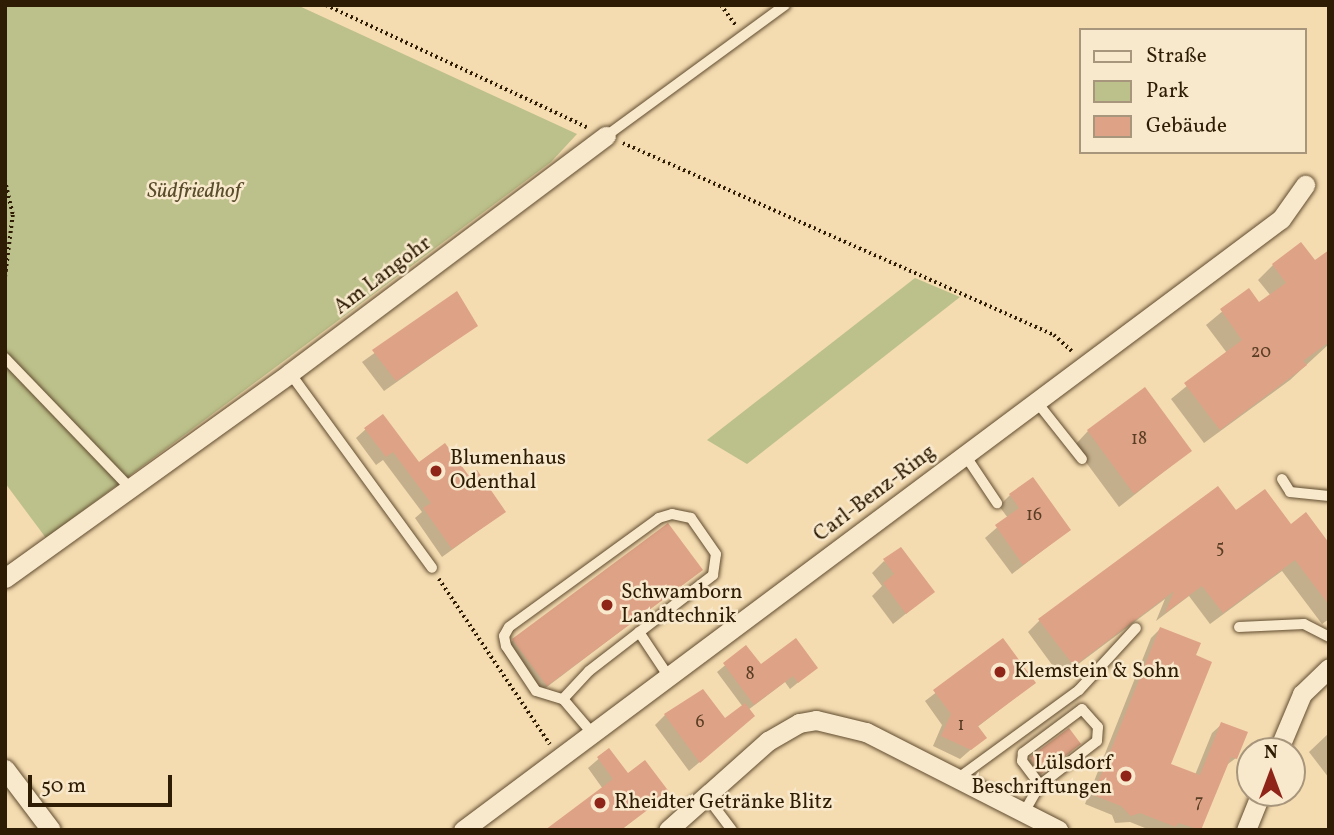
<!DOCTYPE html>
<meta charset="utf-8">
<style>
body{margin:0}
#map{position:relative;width:1334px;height:835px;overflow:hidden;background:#f4dbb0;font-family:Vollkorn,serif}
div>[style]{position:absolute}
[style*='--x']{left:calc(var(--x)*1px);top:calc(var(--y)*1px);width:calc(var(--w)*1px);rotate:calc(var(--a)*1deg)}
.green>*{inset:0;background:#bcc08a}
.shadow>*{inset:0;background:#0003}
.building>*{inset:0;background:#dea286}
.path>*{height:3.5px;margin-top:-1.75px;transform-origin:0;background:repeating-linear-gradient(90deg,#2e1c04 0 2px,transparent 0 5.5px)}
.roads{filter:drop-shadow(0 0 2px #604c2f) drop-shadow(0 0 2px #604c2f)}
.service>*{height:10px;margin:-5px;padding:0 5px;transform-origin:5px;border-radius:5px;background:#f8e8cc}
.minor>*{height:19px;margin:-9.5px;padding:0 9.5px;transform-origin:9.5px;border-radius:9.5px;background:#f8e8cc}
.dots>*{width:19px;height:19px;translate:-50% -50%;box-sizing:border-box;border:4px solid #f8e8cc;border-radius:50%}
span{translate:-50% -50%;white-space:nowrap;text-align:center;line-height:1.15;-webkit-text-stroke:5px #f8e8cc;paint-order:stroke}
.number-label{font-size:18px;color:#5a3e24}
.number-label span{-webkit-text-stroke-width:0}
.park-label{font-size:21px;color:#594d2c;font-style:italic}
.street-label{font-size:21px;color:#2e1c04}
.poi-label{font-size:21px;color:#2e1c04}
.left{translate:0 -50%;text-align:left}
.right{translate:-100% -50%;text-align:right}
.frame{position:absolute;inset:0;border:7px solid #2e1c04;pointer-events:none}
.legend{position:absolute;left:1079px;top:28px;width:228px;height:126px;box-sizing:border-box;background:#f8e8cc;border:2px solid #a7967c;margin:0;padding:9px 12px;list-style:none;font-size:21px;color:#2e1c04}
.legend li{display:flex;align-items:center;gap:14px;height:35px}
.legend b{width:35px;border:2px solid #a7967c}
.north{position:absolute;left:1236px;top:737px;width:70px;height:70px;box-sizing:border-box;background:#f8e8cc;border:2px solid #a7967c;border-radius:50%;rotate:0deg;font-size:19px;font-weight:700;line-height:28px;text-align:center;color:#2e1c04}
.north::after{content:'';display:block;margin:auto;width:24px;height:32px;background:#8f2418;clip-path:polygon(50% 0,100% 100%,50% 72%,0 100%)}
.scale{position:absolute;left:28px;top:775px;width:144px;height:32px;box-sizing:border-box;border:4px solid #2e1c04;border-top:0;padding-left:9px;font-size:21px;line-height:24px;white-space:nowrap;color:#2e1c04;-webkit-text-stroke:5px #f8e8cc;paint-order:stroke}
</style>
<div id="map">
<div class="green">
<i style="clip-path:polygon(5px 5px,297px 5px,577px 134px,551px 162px,46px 538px,5px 483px)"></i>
<i style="clip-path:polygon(915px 278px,960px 297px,747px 464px,707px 440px)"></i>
</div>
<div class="shadow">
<i style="clip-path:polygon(1329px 253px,1329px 344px,1290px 380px,1204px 443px,1171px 399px,1227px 353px,1206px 325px,1248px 290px,1259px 305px,1271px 296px,1258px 280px,1273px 265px,1315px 263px)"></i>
<i style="clip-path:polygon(457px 294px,476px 326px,384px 391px,362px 362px)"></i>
<i style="clip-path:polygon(366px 429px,419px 465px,469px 478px,504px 512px,442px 557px,415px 518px,422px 512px,383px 460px,376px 465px,356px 438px)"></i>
<i style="clip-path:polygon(1088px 431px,1190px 451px,1119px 507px,1074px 446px)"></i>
<i style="clip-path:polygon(1010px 495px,1069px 530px,1012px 574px,985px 538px,1008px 518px,999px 506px)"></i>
<i style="clip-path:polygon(1236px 513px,1290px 526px,1329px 546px,1329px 619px,1322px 624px,1282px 571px,1210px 624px,1189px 596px,1156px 621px,1165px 599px,1061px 677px,1028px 632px,1040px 620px)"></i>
<i style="clip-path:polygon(884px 561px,933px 592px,893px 624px,872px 596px,882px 586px,872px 573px)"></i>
<i style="clip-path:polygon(701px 570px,535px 696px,502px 651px,513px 640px)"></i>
<i style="clip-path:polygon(1160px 629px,1169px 764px,1195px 775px,1212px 733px,1222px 724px,1236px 758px,1224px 767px,1199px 830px,1150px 830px,1130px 822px,1115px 823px,1112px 815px,1085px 804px,1151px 638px)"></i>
<i style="clip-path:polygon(1003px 641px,1034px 683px,976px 728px,984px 738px,960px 759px,933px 746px,942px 725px,925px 701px)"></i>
<i style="clip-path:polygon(746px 648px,760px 667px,811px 672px,790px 689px,785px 682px,748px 710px,742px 726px,689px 771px,655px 725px,665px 715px,724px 721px,743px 707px,717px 672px)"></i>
<i style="clip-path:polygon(1329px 733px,1329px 778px,1309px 752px)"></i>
<i style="clip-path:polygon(609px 750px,627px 775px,668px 792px,621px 830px,548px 830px,603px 789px,588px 768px)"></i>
<i style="clip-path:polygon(1072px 751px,1033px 780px,1024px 766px,1031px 758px)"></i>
</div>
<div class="building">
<i style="clip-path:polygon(1301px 242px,1315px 260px,1329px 250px,1329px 342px,1303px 361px,1307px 365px,1220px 430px,1184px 383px,1242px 340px,1220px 309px,1249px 288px,1259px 302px,1286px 283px,1272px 264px)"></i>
<i style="clip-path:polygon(457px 291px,478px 326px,396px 381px,372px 350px)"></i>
<i style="clip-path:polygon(1145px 387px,1192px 451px,1134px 494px,1087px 430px)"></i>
<i style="clip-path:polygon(383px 414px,419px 462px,445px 443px,469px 476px,477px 470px,506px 512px,452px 549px,423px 508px,431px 503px,393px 452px,386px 457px,364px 428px)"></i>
<i style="clip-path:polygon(1033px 477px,1071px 530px,1023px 565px,995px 525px,1019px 508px,1009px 494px)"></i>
<i style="clip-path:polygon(1218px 486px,1236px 510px,1265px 489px,1291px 524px,1306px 512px,1329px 543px,1329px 605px,1295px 560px,1223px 613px,1202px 586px,1165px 613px,1174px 591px,1074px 666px,1038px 619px)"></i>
<i style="clip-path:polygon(668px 523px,703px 570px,547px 686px,512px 639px)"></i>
<i style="clip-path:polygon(901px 547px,935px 592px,906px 614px,883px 583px,894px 574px,883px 559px)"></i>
<i style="clip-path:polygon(1160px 627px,1201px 643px,1196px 655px,1212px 662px,1171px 764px,1200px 775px,1221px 722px,1248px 732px,1237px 759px,1231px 757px,1201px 830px,1178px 823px,1176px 827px,1140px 813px,1131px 816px,1121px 806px,1093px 795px)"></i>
<i style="clip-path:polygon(796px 638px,818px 668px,798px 683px,793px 676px,754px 705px,723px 663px,746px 645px,761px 664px)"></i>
<i style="clip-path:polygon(1003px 638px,1036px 683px,978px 726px,987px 738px,971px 750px,941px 736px,951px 714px,933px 690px)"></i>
<i style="clip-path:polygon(703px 689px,725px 718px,745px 703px,755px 716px,700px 763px,664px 714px)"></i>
<i style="clip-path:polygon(1069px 728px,1081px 744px,1041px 774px,1030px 757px)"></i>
<i style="clip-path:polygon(609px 748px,628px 773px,645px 760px,670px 793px,621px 830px,545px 830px,613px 779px,597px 757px)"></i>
</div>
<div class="path">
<i style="--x:326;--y:5;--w:288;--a:25.1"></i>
<i style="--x:721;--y:5;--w:26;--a:54"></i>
<i style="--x:623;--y:143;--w:472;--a:24"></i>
<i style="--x:1054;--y:335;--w:24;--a:42"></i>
<i style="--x:5;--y:180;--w:36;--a:77"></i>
<i style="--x:13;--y:215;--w:64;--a:97.1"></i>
<i style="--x:439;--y:579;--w:199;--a:56.1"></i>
</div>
<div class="roads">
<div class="service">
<i style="--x:606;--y:136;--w:222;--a:-36.2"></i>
<i style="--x:5;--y:358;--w:182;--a:46.1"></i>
<i style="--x:290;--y:373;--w:241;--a:53.9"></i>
<i style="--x:1036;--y:401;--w:74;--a:51.6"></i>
<i style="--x:965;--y:455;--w:58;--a:56.3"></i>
<i style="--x:1282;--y:479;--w:15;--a:58"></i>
<i style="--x:1290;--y:492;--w:39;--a:6"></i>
<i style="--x:1239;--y:627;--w:65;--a:-2.6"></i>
<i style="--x:1304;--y:624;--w:28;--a:27"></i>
<i style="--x:639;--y:632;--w:54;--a:56.3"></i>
<i style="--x:563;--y:699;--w:38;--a:-47"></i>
<i style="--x:589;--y:671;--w:157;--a:-37.7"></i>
<i style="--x:713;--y:575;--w:21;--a:-82"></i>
<i style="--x:716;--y:554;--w:44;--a:-124.8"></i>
<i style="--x:691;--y:518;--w:19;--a:-168"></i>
<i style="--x:672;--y:514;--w:14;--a:163"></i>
<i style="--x:659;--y:518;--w:185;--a:144"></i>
<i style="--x:509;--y:627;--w:10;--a:119"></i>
<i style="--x:504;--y:636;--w:10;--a:79"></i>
<i style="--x:506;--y:646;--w:54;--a:56.3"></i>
<i style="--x:536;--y:691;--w:28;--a:17"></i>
<i style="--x:563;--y:699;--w:46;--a:49.4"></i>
<i style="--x:957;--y:779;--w:151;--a:-36.1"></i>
<i style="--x:1079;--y:690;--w:84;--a:-47.4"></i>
<i style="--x:707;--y:797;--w:41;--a:52.9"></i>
<i style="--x:1023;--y:814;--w:34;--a:-60"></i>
<i style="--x:1040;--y:785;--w:72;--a:-37.7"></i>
<i style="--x:1097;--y:741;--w:14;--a:-86"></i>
<i style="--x:1098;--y:727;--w:24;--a:-132"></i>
<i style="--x:1082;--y:709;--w:74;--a:143.3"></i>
<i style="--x:1023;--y:753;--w:8;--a:97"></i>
<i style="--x:1022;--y:761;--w:30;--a:53"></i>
</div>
<div class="minor">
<i style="--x:5;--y:578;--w:351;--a:-35.7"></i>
<i style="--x:290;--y:373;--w:395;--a:-36.9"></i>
<i style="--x:1278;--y:751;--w:62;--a:-67.2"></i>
<i style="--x:1302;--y:694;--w:37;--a:-44"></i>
<i style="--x:5;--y:769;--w:76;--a:53"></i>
<i style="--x:463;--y:830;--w:1021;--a:-36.76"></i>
<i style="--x:1281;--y:219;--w:42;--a:-54.8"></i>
<i style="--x:668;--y:830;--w:134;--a:-41.7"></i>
<i style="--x:768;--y:741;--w:36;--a:-30"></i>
<i style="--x:799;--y:723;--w:17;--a:-10"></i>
<i style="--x:816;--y:720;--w:51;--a:13.5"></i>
<i style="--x:866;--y:732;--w:216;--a:27"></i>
<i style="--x:1246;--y:830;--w:40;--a:-68"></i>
</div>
</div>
<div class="dots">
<i style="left:436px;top:471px;background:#8f2418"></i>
<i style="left:607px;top:605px;background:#8f2418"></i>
<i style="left:1000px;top:672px;background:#8f2418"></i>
<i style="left:1126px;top:776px;background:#8f2418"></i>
<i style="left:600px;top:803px;background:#8f2418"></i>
</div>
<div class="number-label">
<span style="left:1261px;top:353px">20</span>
<span style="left:1139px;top:440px">18</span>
<span style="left:1034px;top:516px">16</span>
<span style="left:1220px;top:549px">5</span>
<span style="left:750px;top:675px">8</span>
<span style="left:700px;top:723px">6</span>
<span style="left:961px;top:726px">1</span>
<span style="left:1199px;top:803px">7</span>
</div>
<div class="park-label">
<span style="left:194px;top:192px">Südfriedhof</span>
</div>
<div class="street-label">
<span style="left:383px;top:276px;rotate:-37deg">Am Langohr</span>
<span style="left:875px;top:494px;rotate:-37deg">Carl-Benz-Ring</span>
</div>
<div class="poi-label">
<span class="left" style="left:450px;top:471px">Blumenhaus<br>Odenthal</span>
<span class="left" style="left:621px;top:605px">Schwamborn<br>Landtechnik</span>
<span class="left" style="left:1014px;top:672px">Klemstein &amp; Sohn</span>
<span class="right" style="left:1112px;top:776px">Lülsdorf<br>Beschriftungen</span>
<span class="left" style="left:614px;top:803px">Rheidter Getränke Blitz</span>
</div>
<div class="frame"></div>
<ul class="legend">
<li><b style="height:9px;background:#f8e8cc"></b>Straße</li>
<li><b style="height:19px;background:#bcc08a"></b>Park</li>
<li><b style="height:19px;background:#dea286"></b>Gebäude</li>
</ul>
<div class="north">N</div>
<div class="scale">50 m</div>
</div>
